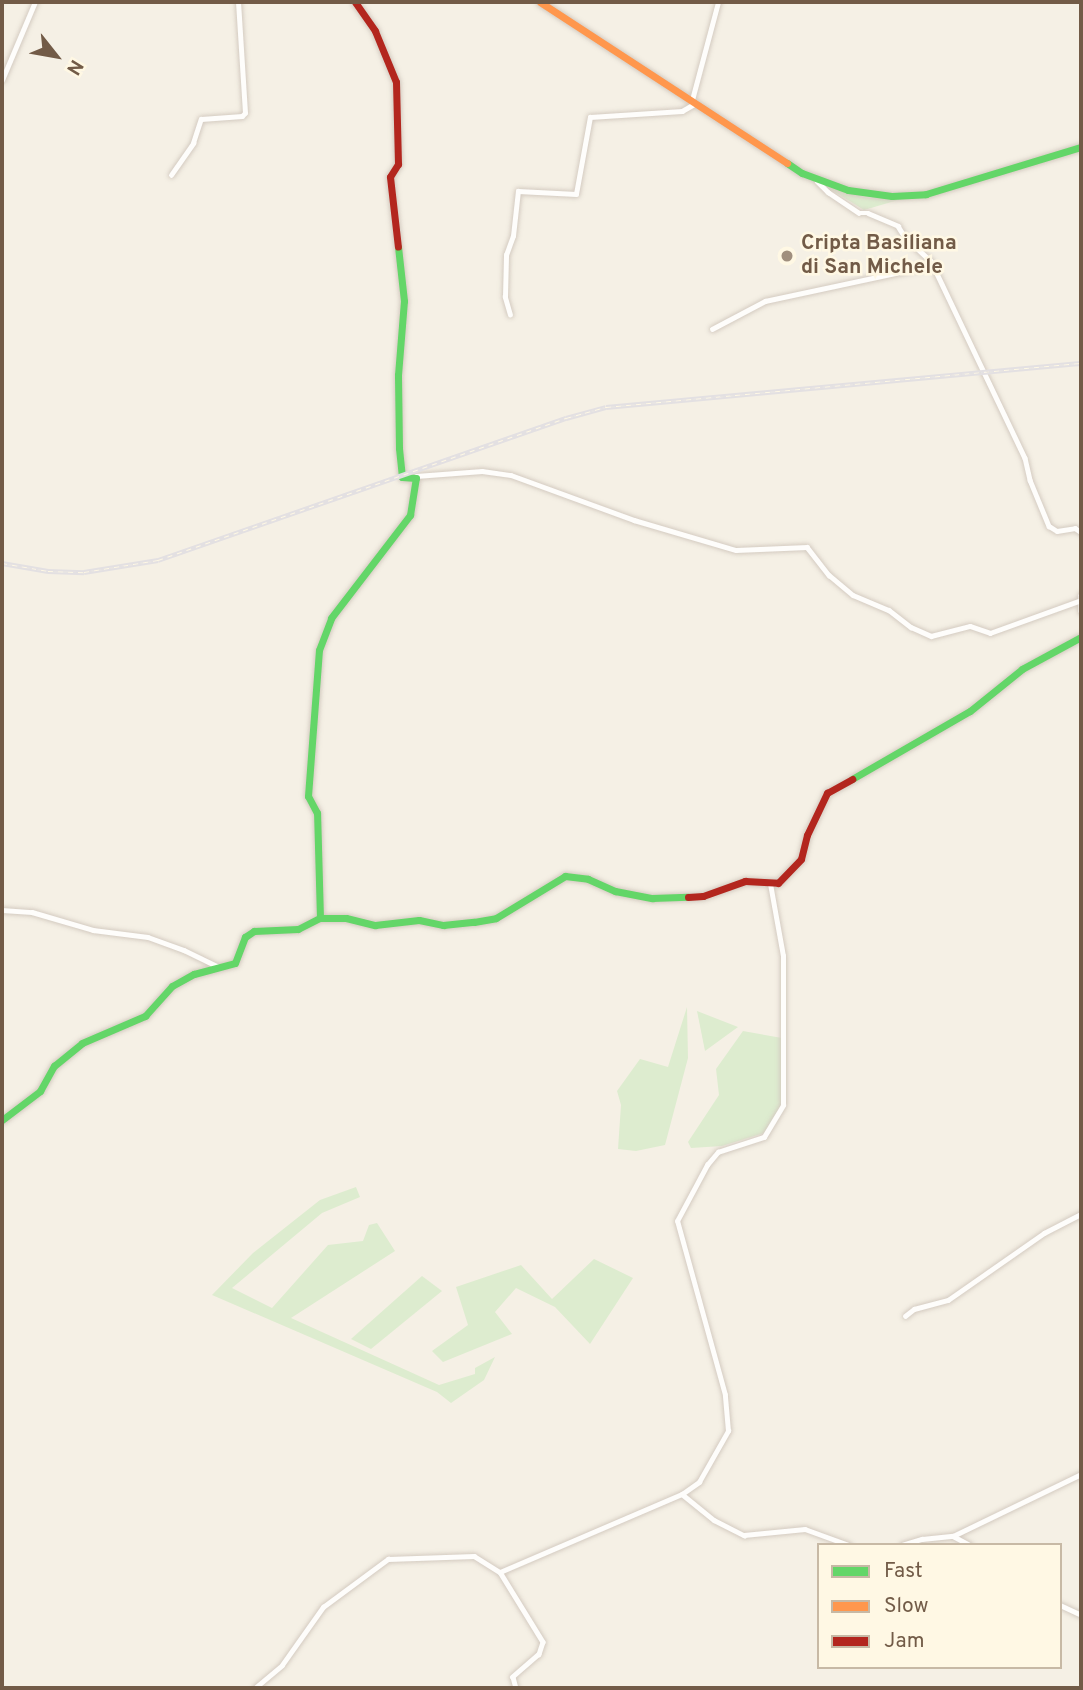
<!DOCTYPE html>
<style>
body{margin:0}
#map{position:relative;width:1083px;height:1690px;overflow:hidden;background:#f5f0e5;font-family:Overpass,sans-serif}
div>[style]{position:absolute}
[style*='--x']{left:calc(var(--x)*1px);top:calc(var(--y)*1px);width:calc(var(--w)*1px);rotate:calc(var(--a)*1deg)}
.green>*{inset:0;background:#ddeccf}
.roads{filter:drop-shadow(0 0 2px #d4cbc1) drop-shadow(0 0 2px #d4cbc1)}
.street>*{height:4.5px;margin:-2.25px;padding:0 2.25px;transform-origin:2.25px;border-radius:2.25px;background:#fefdfb}
.fast>*{height:7px;margin:-3.5px;padding:0 3.5px;transform-origin:3.5px;border-radius:3.5px;background:#63d668}
.slow>*{height:7px;margin:-3.5px;padding:0 3.5px;transform-origin:3.5px;border-radius:3.5px;background:#ff974d}
.jam>*{height:7px;margin:-3.5px;padding:0 3.5px;transform-origin:3.5px;border-radius:3.5px;background:#b3261e}
.rail>*{height:4.5px;margin-top:-2.25px;transform-origin:0;background:repeating-linear-gradient(90deg,#fff8e4 0 5px,#e3e0e2 0 10px);box-sizing:border-box;border-block:2px solid #e3e0e2}
.dots>*{width:19px;height:19px;translate:-50% -50%;box-sizing:border-box;border:4px solid #fff8e4;border-radius:50%}
span{translate:-50% -50%;white-space:nowrap;text-align:center;line-height:1.15;-webkit-text-stroke:5px #fff8e4;paint-order:stroke}
.poi-label{font-size:21px;color:#725b47;font-weight:700}
.left{translate:0 -50%;text-align:left}
.frame{position:absolute;inset:0;border:4px solid #725b47;pointer-events:none}
.legend{position:absolute;left:817px;top:1543px;width:245px;height:126px;box-sizing:border-box;background:#fff8e4;border:2px solid #c7b9a5;margin:0;padding:9px 12px;list-style:none;font-size:21px;color:#725b47}
.legend li{display:flex;align-items:center;gap:14px;height:35px}
.legend b{width:35px;border:2px solid #c7b9a5}
.north{position:absolute;left:21px;top:21px;width:70px;height:70px;-webkit-text-stroke:5px #fff8e4;paint-order:stroke;rotate:121deg;font-size:19px;font-weight:700;line-height:28px;text-align:center;color:#725b47}
.north::after{content:'';display:block;margin:auto;width:24px;height:32px;background:#725b47;clip-path:polygon(50% 0,100% 100%,50% 72%,0 100%)}
</style>
<div id="map">
<div class="green">
<i style="clip-path:polygon(829px 188px,868px 198px,905px 198px,864px 210px)"></i>
<i style="clip-path:polygon(687px 1007px,688px 1058px,665px 1145px,636px 1151px,618px 1149px,621px 1105px,617px 1091px,640px 1059px,668px 1067px)"></i>
<i style="clip-path:polygon(697px 1011px,738px 1027px,705px 1051px)"></i>
<i style="clip-path:polygon(743px 1031px,782px 1038px,783px 1102px,764px 1133px,722px 1146px,691px 1148px,688px 1142px,719px 1095px,716px 1069px)"></i>
<i style="clip-path:polygon(356px 1187px,360px 1197px,322px 1213px,232px 1288px,272px 1308px,328px 1245px,363px 1241px,369px 1225px,377px 1223px,395px 1251px,291px 1318px,439px 1385px,475px 1374px,475px 1368px,495px 1357px,484px 1380px,451px 1403px,437px 1392px,212px 1295px,253px 1253px,320px 1200px)"></i>
<i style="clip-path:polygon(594px 1259px,633px 1278px,590px 1344px,555px 1307px,516px 1288px,495px 1312px,512px 1334px,443px 1362px,432px 1351px,468px 1325px,456px 1287px,521px 1265px,552px 1299px)"></i>
<i style="clip-path:polygon(422px 1276px,442px 1291px,371px 1349px,351px 1339px)"></i>
</div>
<div class="roads">
<div class="street">
<i style="--x:2;--y:80;--w:85;--a:-67.1"></i>
<i style="--x:692;--y:100;--w:101;--a:-75.1"></i>
<i style="--x:171;--y:175;--w:39;--a:-55"></i>
<i style="--x:193;--y:143;--w:25;--a:-72"></i>
<i style="--x:201;--y:119;--w:41;--a:-4.2"></i>
<i style="--x:242;--y:116;--w:4;--a:-45"></i>
<i style="--x:245;--y:113;--w:111;--a:-93.6"></i>
<i style="--x:817;--y:181;--w:16;--a:45"></i>
<i style="--x:828;--y:192;--w:37;--a:34"></i>
<i style="--x:859;--y:213;--w:9;--a:0"></i>
<i style="--x:868;--y:213;--w:33;--a:23"></i>
<i style="--x:898;--y:226;--w:13;--a:58"></i>
<i style="--x:905;--y:237;--w:35;--a:43"></i>
<i style="--x:931;--y:261;--w:218;--a:64.5"></i>
<i style="--x:1025;--y:458;--w:23;--a:77"></i>
<i style="--x:1030;--y:480;--w:50;--a:67.6"></i>
<i style="--x:1049;--y:526;--w:9;--a:32"></i>
<i style="--x:1057;--y:531;--w:18;--a:-9"></i>
<i style="--x:1075;--y:528;--w:7;--a:34"></i>
<i style="--x:510;--y:315;--w:19;--a:-106"></i>
<i style="--x:505;--y:297;--w:42;--a:-88.6"></i>
<i style="--x:506;--y:255;--w:20;--a:-70"></i>
<i style="--x:513;--y:236;--w:45;--a:-83.7"></i>
<i style="--x:518;--y:191;--w:58;--a:3"></i>
<i style="--x:576;--y:194;--w:78;--a:-79.7"></i>
<i style="--x:590;--y:117;--w:92;--a:-3.7"></i>
<i style="--x:682;--y:111;--w:16;--a:-30"></i>
<i style="--x:712;--y:329;--w:60;--a:-27.8"></i>
<i style="--x:765;--y:301;--w:172;--a:-12.1"></i>
<i style="--x:416;--y:476;--w:66;--a:-4.3"></i>
<i style="--x:482;--y:471;--w:29;--a:8"></i>
<i style="--x:511;--y:475;--w:131;--a:20.1"></i>
<i style="--x:634;--y:520;--w:106;--a:16.4"></i>
<i style="--x:736;--y:550;--w:71;--a:-2.4"></i>
<i style="--x:807;--y:547;--w:36;--a:52"></i>
<i style="--x:829;--y:575;--w:31;--a:40"></i>
<i style="--x:853;--y:595;--w:39;--a:23"></i>
<i style="--x:889;--y:610;--w:28;--a:38"></i>
<i style="--x:911;--y:627;--w:22;--a:24"></i>
<i style="--x:931;--y:636;--w:40;--a:-14.4"></i>
<i style="--x:970;--y:626;--w:21;--a:19"></i>
<i style="--x:990;--y:633;--w:97;--a:-19.9"></i>
<i style="--x:1081;--y:595;--w:16;--a:90"></i>
<i style="--x:2;--y:910;--w:30;--a:4"></i>
<i style="--x:32;--y:912;--w:64;--a:16.4"></i>
<i style="--x:93;--y:930;--w:55;--a:7.3"></i>
<i style="--x:148;--y:937;--w:38;--a:20"></i>
<i style="--x:184;--y:950;--w:39;--a:26"></i>
<i style="--x:905;--y:1316;--w:11;--a:-38"></i>
<i style="--x:914;--y:1309;--w:35;--a:-15"></i>
<i style="--x:948;--y:1300;--w:117;--a:-34.9"></i>
<i style="--x:1044;--y:1233;--w:42;--a:-27.2"></i>
<i style="--x:682;--y:1494;--w:21;--a:-35"></i>
<i style="--x:699;--y:1482;--w:59;--a:-60.4"></i>
<i style="--x:728;--y:1431;--w:36;--a:-95"></i>
<i style="--x:725;--y:1395;--w:180;--a:-105.4"></i>
<i style="--x:677;--y:1221;--w:64;--a:-61.8"></i>
<i style="--x:707;--y:1165;--w:17;--a:-50"></i>
<i style="--x:718;--y:1152;--w:48;--a:-18.1"></i>
<i style="--x:764;--y:1137;--w:37;--a:-59"></i>
<i style="--x:783;--y:1105;--w:149;--a:-90"></i>
<i style="--x:783;--y:956;--w:73;--a:-100.2"></i>
<i style="--x:953;--y:1536;--w:142;--a:-25.8"></i>
<i style="--x:902;--y:1545;--w:21;--a:-17"></i>
<i style="--x:922;--y:1539;--w:31;--a:-6"></i>
<i style="--x:953;--y:1536;--w:19;--a:28"></i>
<i style="--x:500;--y:1572;--w:82;--a:58.4"></i>
<i style="--x:543;--y:1642;--w:13;--a:108"></i>
<i style="--x:539;--y:1654;--w:35;--a:139"></i>
<i style="--x:513;--y:1677;--w:11;--a:75"></i>
<i style="--x:1060;--y:1605;--w:23;--a:25"></i>
<i style="--x:255;--y:1688;--w:35;--a:-40"></i>
<i style="--x:282;--y:1665;--w:71;--a:-54.7"></i>
<i style="--x:323;--y:1607;--w:81;--a:-36.4"></i>
<i style="--x:388;--y:1559;--w:86;--a:-2"></i>
<i style="--x:474;--y:1556;--w:31;--a:32"></i>
<i style="--x:500;--y:1572;--w:198;--a:-23.2"></i>
<i style="--x:682;--y:1494;--w:41;--a:39.1"></i>
<i style="--x:714;--y:1520;--w:34;--a:27"></i>
<i style="--x:744;--y:1535;--w:61;--a:-5.6"></i>
<i style="--x:805;--y:1529;--w:47;--a:20"></i>
</div>
<div class="fast">
<i style="--x:787;--y:163;--w:18;--a:34"></i>
<i style="--x:802;--y:173;--w:49;--a:20.3"></i>
<i style="--x:848;--y:190;--w:44;--a:7.8"></i>
<i style="--x:892;--y:196;--w:34;--a:-3"></i>
<i style="--x:926;--y:194;--w:162;--a:-16.9"></i>
<i style="--x:852;--y:779;--w:136;--a:-30"></i>
<i style="--x:970;--y:711;--w:67;--a:-38.9"></i>
<i style="--x:1022;--y:669;--w:67;--a:-28.5"></i>
<i style="--x:320;--y:918;--w:105;--a:-91.6"></i>
<i style="--x:317;--y:813;--w:19;--a:-118"></i>
<i style="--x:308;--y:796;--w:146;--a:-85.7"></i>
<i style="--x:319;--y:650;--w:34;--a:-69"></i>
<i style="--x:331;--y:618;--w:130;--a:-52.5"></i>
<i style="--x:410;--y:515;--w:37;--a:-81"></i>
<i style="--x:416;--y:478;--w:14;--a:-176"></i>
<i style="--x:402;--y:477;--w:29;--a:-96"></i>
<i style="--x:399;--y:448;--w:73;--a:-90.8"></i>
<i style="--x:398;--y:375;--w:74;--a:-85.4"></i>
<i style="--x:404;--y:301;--w:54;--a:-96.3"></i>
<i style="--x:2;--y:1120;--w:48;--a:-37.3"></i>
<i style="--x:40;--y:1091;--w:29;--a:-61"></i>
<i style="--x:54;--y:1066;--w:36;--a:-39"></i>
<i style="--x:82;--y:1043;--w:69;--a:-23.2"></i>
<i style="--x:145;--y:1016;--w:40;--a:-48"></i>
<i style="--x:172;--y:986;--w:25;--a:-29"></i>
<i style="--x:194;--y:974;--w:42;--a:-15"></i>
<i style="--x:235;--y:963;--w:28;--a:-69"></i>
<i style="--x:245;--y:937;--w:11;--a:-34"></i>
<i style="--x:254;--y:931;--w:44;--a:-2.6"></i>
<i style="--x:298;--y:929;--w:25;--a:-27"></i>
<i style="--x:320;--y:918;--w:26;--a:0"></i>
<i style="--x:346;--y:918;--w:30;--a:14"></i>
<i style="--x:375;--y:925;--w:44;--a:-6.5"></i>
<i style="--x:419;--y:920;--w:25;--a:12"></i>
<i style="--x:443;--y:925;--w:31;--a:-6"></i>
<i style="--x:474;--y:922;--w:22;--a:-10"></i>
<i style="--x:496;--y:918;--w:81;--a:-31.3"></i>
<i style="--x:565;--y:876;--w:23;--a:7"></i>
<i style="--x:588;--y:879;--w:30;--a:24"></i>
<i style="--x:615;--y:891;--w:38;--a:11"></i>
<i style="--x:652;--y:898;--w:36;--a:-2"></i>
</div>
<div class="slow">
<i style="--x:540;--y:2;--w:295;--a:33.1"></i>
</div>
<div class="jam">
<i style="--x:355;--y:2;--w:35;--a:55"></i>
<i style="--x:375;--y:31;--w:55;--a:67.6"></i>
<i style="--x:396;--y:82;--w:82;--a:88.6"></i>
<i style="--x:398;--y:164;--w:15;--a:122"></i>
<i style="--x:390;--y:177;--w:70;--a:83.5"></i>
<i style="--x:688;--y:897;--w:15;--a:-4"></i>
<i style="--x:703;--y:896;--w:45;--a:-19.7"></i>
<i style="--x:745;--y:881;--w:33;--a:3"></i>
<i style="--x:778;--y:883;--w:33;--a:-46"></i>
<i style="--x:801;--y:859;--w:25;--a:-76"></i>
<i style="--x:807;--y:835;--w:47;--a:-64.5"></i>
<i style="--x:827;--y:793;--w:29;--a:-29"></i>
</div>
</div>
<div class="rail">
<i style="--x:2;--y:563;--w:47;--a:9.9"></i>
<i style="--x:48;--y:571;--w:36;--a:2"></i>
<i style="--x:84;--y:572;--w:75;--a:-9.2"></i>
<i style="--x:158;--y:560;--w:432;--a:-19.2"></i>
<i style="--x:566;--y:418;--w:41;--a:-15.4"></i>
<i style="--x:606;--y:407;--w:477;--a:-5.3"></i>
</div>
<div class="dots">
<i style="left:787px;top:256px;background:#a08f7e"></i>
</div>
<div class="poi-label">
<span class="left" style="left:801px;top:256px">Cripta Basiliana<br>di San Michele</span>
</div>
<div class="frame"></div>
<ul class="legend">
<li><b style="height:9px;background:#63d668"></b>Fast</li>
<li><b style="height:9px;background:#ff974d"></b>Slow</li>
<li><b style="height:9px;background:#b3261e"></b>Jam</li>
</ul>
<div class="north">N</div>
</div>
